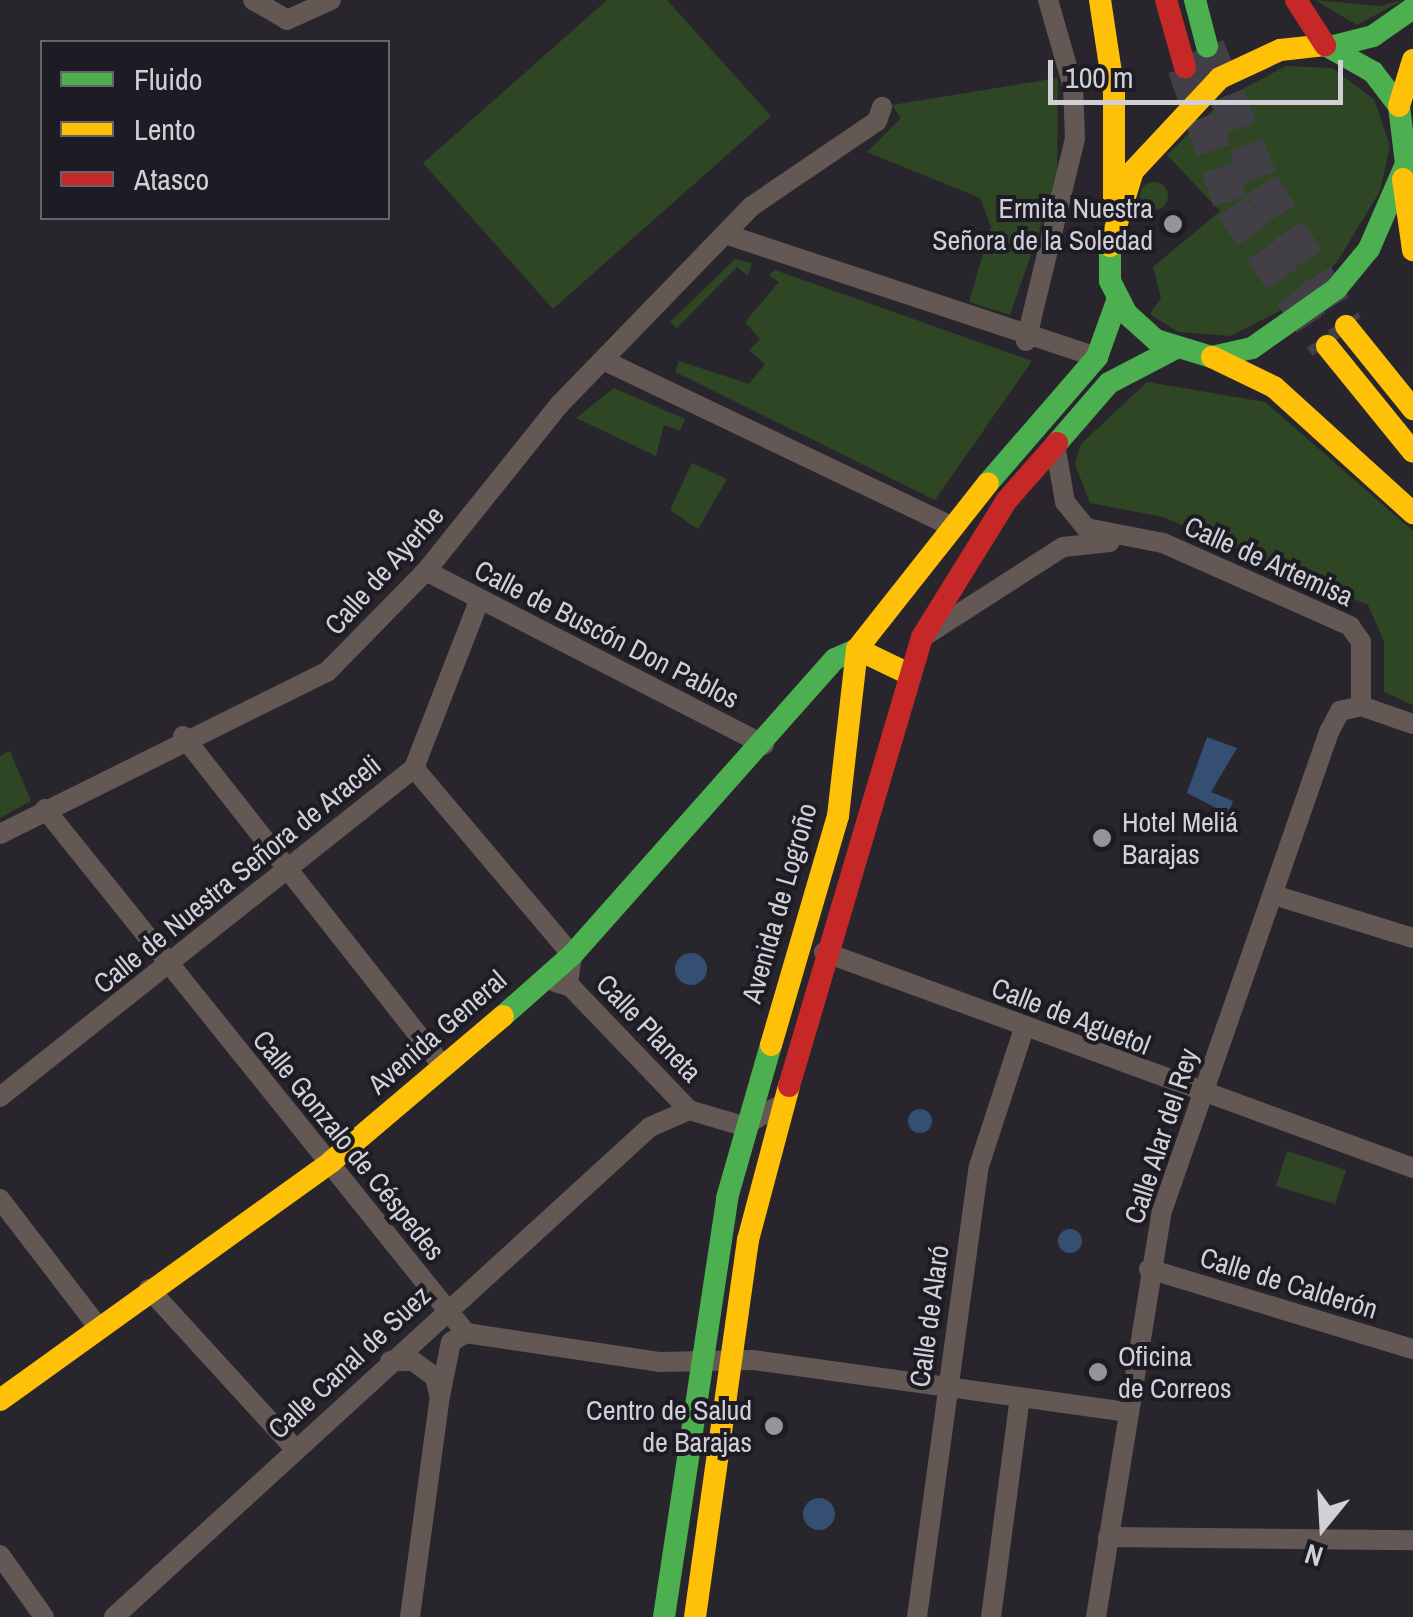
<!DOCTYPE html>
<meta charset="utf-8">
<style>
body{margin:0}
#map{position:relative;width:1413px;height:1617px;overflow:hidden;background:#28262c;font-family:"Archivo Narrow",sans-serif}
div>[style]{position:absolute}
[style*='--x']{left:calc(var(--x)*1px);top:calc(var(--y)*1px);width:calc(var(--w)*1px);rotate:calc(var(--a)*1deg)}
.green>*{inset:0;background:#2f4625}
.round{border-radius:50%}
.water>*{inset:0;background:#354f72}
.highway-tunnel>*{height:35px;margin-top:-17.5px;transform-origin:0;background:repeating-linear-gradient(90deg,#424046 0 35px,transparent 0 53px)}
.street>*{height:20px;margin:-10px;padding:0 10px;transform-origin:10px;border-radius:10px;background:#635854}
.fast>*{height:22px;margin:-11px;padding:0 11px;transform-origin:11px;border-radius:11px;background:#4caf50}
.slow>*{height:22px;margin:-11px;padding:0 11px;transform-origin:11px;border-radius:11px;background:#ffc107}
.jam>*{height:22px;margin:-11px;padding:0 11px;transform-origin:11px;border-radius:11px;background:#c62828}
.dots>*{width:28px;height:28px;translate:-50% -50%;box-sizing:border-box;border:5px solid #1d1b24;border-radius:50%}
span{translate:-50% -50%;white-space:nowrap;text-align:center;line-height:1.15;-webkit-text-stroke:8px #1d1b24;paint-order:stroke}
.poi-label{font-size:28px;color:#d2d0d7}
.right{translate:-100% -50%;text-align:right}
.left{translate:0 -50%;text-align:left}
.street-label{font-size:28px;color:#d2d0d7}
.legend{position:absolute;left:40px;top:40px;width:350px;height:180px;box-sizing:border-box;background:#1d1b24;border:2px solid #65636c;margin:0;padding:12px 18px;list-style:none;font-size:30px;color:#d2d0d7}
.legend li{display:flex;align-items:center;gap:20px;height:50px}
.legend b{width:50px;border:2px solid #65636c}
.north{position:absolute;left:1273px;top:1477px;width:100px;height:100px;-webkit-text-stroke:8px #1d1b24;paint-order:stroke;rotate:198deg;font-size:28px;font-weight:700;line-height:40px;text-align:center;color:#d2d0d7}
.north::after{content:'';display:block;margin:auto;width:35px;height:45px;background:#d2d0d7;clip-path:polygon(50% 0,100% 100%,50% 72%,0 100%)}
.scale{position:absolute;left:1048px;top:60px;width:295px;height:45px;box-sizing:border-box;border:5px solid #d2d0d7;border-top:0;padding-left:12px;font-size:30px;line-height:35px;white-space:nowrap;color:#d2d0d7;-webkit-text-stroke:8px #1d1b24;paint-order:stroke}
</style>
<div id="map">
<div class="green">
<i style="clip-path:polygon(607px 0,667px 0,771px 116px,553px 309px,423px 163px)"></i>
<i style="clip-path:polygon(1315px 0,1380px 6px,1403px 0,1357px 25px)"></i>
<i style="clip-path:polygon(1286px 66px,1332px 68px,1374px 99px,1390px 146px,1380px 191px,1337px 262px,1287px 307px,1230px 336px,1178px 332px,1150px 314px,1161px 298px,1153px 267px,1220px 211px,1167px 155px,1224px 99px)"></i>
<i style="clip-path:polygon(1058px 78px,1057px 180px,1010px 315px,969px 302px,991px 227px,980px 198px,867px 152px,901px 118px,892px 105px)"></i>
<i class="round" style="left:1140px;top:182px;width:28px;height:28px"></i>
<i style="clip-path:polygon(735px 259px,752px 263px,748px 276px,737px 267px,677px 328px,670px 322px)"></i>
<i style="clip-path:polygon(775px 270px,1032px 361px,935px 500px,675px 372px,679px 361px,749px 384px,765px 364px,749px 350px,760px 339px,745px 322px,779px 282px,769px 275px)"></i>
<i style="clip-path:polygon(1147px 382px,1265px 402px,1413px 531px,1413px 705px,1384px 692px,1384px 641px,1368px 605px,1163px 517px,1090px 503px,1075px 464px,1081px 444px)"></i>
<i style="clip-path:polygon(614px 388px,685px 419px,680px 431px,664px 425px,656px 456px,576px 418px)"></i>
<i style="clip-path:polygon(692px 463px,727px 479px,698px 529px,670px 510px)"></i>
<i style="clip-path:polygon(10px 751px,31px 801px,0 818px,0 756px)"></i>
<i style="clip-path:polygon(1287px 1151px,1346px 1170px,1335px 1204px,1276px 1186px)"></i>
</div>
<div class="water">
<i style="clip-path:polygon(1207px 737px,1237px 748px,1211px 792px,1233px 801px,1228px 814px,1187px 793px)"></i>
<i class="round" style="left:675px;top:953px;width:32px;height:32px"></i>
<i class="round" style="left:908px;top:1109px;width:24px;height:24px"></i>
<i class="round" style="left:1058px;top:1229px;width:24px;height:24px"></i>
<i class="round" style="left:803px;top:1498px;width:32px;height:32px"></i>
</div>
<div class="highway-tunnel">
<i style="--x:1207;--y:46;--w:149;--a:68.3"></i>
<i style="--x:1262;--y:184;--w:165;--a:59.4"></i>
<i style="--x:1185;--y:67;--w:147;--a:71.3"></i>
<i style="--x:1232;--y:206;--w:169;--a:55.8"></i>
</div>
<div class="street">
<i style="--x:253;--y:0;--w:39;--a:30"></i>
<i style="--x:287;--y:20;--w:48;--a:-24.4"></i>
<i style="--x:728;--y:235;--w:389;--a:18.3"></i>
<i style="--x:1026;--y:341;--w:209;--a:-76.4"></i>
<i style="--x:1075;--y:138;--w:51;--a:-92.2"></i>
<i style="--x:1073;--y:87;--w:91;--a:-106"></i>
<i style="--x:603;--y:360;--w:386;--a:25.5"></i>
<i style="--x:1055;--y:445;--w:58;--a:80"></i>
<i style="--x:1065;--y:502;--w:33;--a:51"></i>
<i style="--x:1086;--y:528;--w:78;--a:11"></i>
<i style="--x:1163;--y:543;--w:205;--a:23.9"></i>
<i style="--x:1350;--y:626;--w:19;--a:55"></i>
<i style="--x:1361;--y:642;--w:64;--a:90"></i>
<i style="--x:1361;--y:706;--w:55;--a:19.1"></i>
<i style="--x:426;--y:571;--w:380;--a:27.2"></i>
<i style="--x:926;--y:635;--w:163;--a:-32.7"></i>
<i style="--x:1063;--y:547;--w:47;--a:-6.1"></i>
<i style="--x:183;--y:736;--w:422;--a:51.8"></i>
<i style="--x:414;--y:768;--w:245;--a:49.8"></i>
<i style="--x:572;--y:955;--w:29;--a:98"></i>
<i style="--x:45;--y:809;--w:672;--a:51.22"></i>
<i style="--x:466;--y:1333;--w:195;--a:8.5"></i>
<i style="--x:659;--y:1362;--w:94;--a:-1.2"></i>
<i style="--x:753;--y:1360;--w:377;--a:7.9"></i>
<i style="--x:0;--y:834;--w:365;--a:-26.4"></i>
<i style="--x:327;--y:672;--w:141;--a:-45.6"></i>
<i style="--x:426;--y:571;--w:213;--a:-51.3"></i>
<i style="--x:559;--y:405;--w:277;--a:-45.9"></i>
<i style="--x:752;--y:206;--w:151;--a:-34.2"></i>
<i style="--x:877;--y:121;--w:15;--a:-70"></i>
<i style="--x:1274;--y:895;--w:145;--a:17.2"></i>
<i style="--x:824;--y:952;--w:627;--a:20.14"></i>
<i style="--x:555;--y:982;--w:17;--a:17"></i>
<i style="--x:571;--y:987;--w:170;--a:46.2"></i>
<i style="--x:0;--y:1097;--w:529;--a:-38.47"></i>
<i style="--x:414;--y:768;--w:179;--a:-68.7"></i>
<i style="--x:0;--y:1199;--w:163;--a:52.5"></i>
<i style="--x:1149;--y:1269;--w:276;--a:16.9"></i>
<i style="--x:149;--y:1289;--w:217;--a:47.6"></i>
<i style="--x:390;--y:1361;--w:23;--a:0"></i>
<i style="--x:413;--y:1361;--w:27;--a:36"></i>
<i style="--x:435;--y:1377;--w:17;--a:77"></i>
<i style="--x:1108;--y:1537;--w:305;--a:0.6"></i>
<i style="--x:0;--y:1555;--w:76;--a:54.6"></i>
<i style="--x:114;--y:1617;--w:726;--a:-42.43"></i>
<i style="--x:650;--y:1127;--w:43;--a:-23.6"></i>
<i style="--x:689;--y:1110;--w:56;--a:16.5"></i>
<i style="--x:743;--y:1126;--w:45;--a:-29.4"></i>
<i style="--x:410;--y:1617;--w:223;--a:-82.3"></i>
<i style="--x:440;--y:1396;--w:55;--a:-78.5"></i>
<i style="--x:451;--y:1342;--w:17;--a:-31"></i>
<i style="--x:917;--y:1617;--w:455;--a:-82.2"></i>
<i style="--x:979;--y:1166;--w:145;--a:-71.9"></i>
<i style="--x:991;--y:1617;--w:221;--a:-82.5"></i>
<i style="--x:1096;--y:1617;--w:411;--a:-80.8"></i>
<i style="--x:1162;--y:1211;--w:507;--a:-70.78"></i>
<i style="--x:1329;--y:732;--w:24;--a:-62"></i>
<i style="--x:1340;--y:711;--w:22;--a:-13"></i>
</div>
<div class="fast">
<i style="--x:1195;--y:0;--w:48;--a:75.4"></i>
<i style="--x:1334;--y:46;--w:40;--a:-14.4"></i>
<i style="--x:1373;--y:36;--w:49;--a:-35"></i>
<i style="--x:1110;--y:246;--w:35;--a:90"></i>
<i style="--x:1110;--y:281;--w:37;--a:63"></i>
<i style="--x:1127;--y:314;--w:39;--a:42"></i>
<i style="--x:1156;--y:340;--w:59;--a:16.9"></i>
<i style="--x:1212;--y:357;--w:41;--a:-12.7"></i>
<i style="--x:1252;--y:348;--w:103;--a:-35.1"></i>
<i style="--x:1336;--y:289;--w:52;--a:-50.5"></i>
<i style="--x:1369;--y:249;--w:93;--a:-66.5"></i>
<i style="--x:1406;--y:164;--w:58;--a:-96.9"></i>
<i style="--x:1399;--y:106;--w:43;--a:-127.4"></i>
<i style="--x:1373;--y:72;--w:55;--a:-150.6"></i>
<i style="--x:1057;--y:443;--w:79;--a:-49.1"></i>
<i style="--x:1109;--y:383;--w:73;--a:-27.6"></i>
<i style="--x:988;--y:483;--w:167;--a:-49.1"></i>
<i style="--x:1097;--y:357;--w:59;--a:-70.3"></i>
<i style="--x:503;--y:1016;--w:92;--a:-41.5"></i>
<i style="--x:572;--y:955;--w:396;--a:-48.4"></i>
<i style="--x:835;--y:659;--w:24;--a:-24"></i>
<i style="--x:664;--y:1617;--w:424;--a:-81.4"></i>
<i style="--x:727;--y:1198;--w:159;--a:-74"></i>
</div>
<div class="slow">
<i style="--x:1100;--y:0;--w:94;--a:81.4"></i>
<i style="--x:1114;--y:93;--w:119;--a:90"></i>
<i style="--x:1399;--y:106;--w:48;--a:-73.1"></i>
<i style="--x:1403;--y:179;--w:72;--a:82"></i>
<i style="--x:1110;--y:246;--w:78;--a:-73"></i>
<i style="--x:1133;--y:171;--w:127;--a:-46.9"></i>
<i style="--x:1220;--y:78;--w:66;--a:-25"></i>
<i style="--x:1280;--y:50;--w:45;--a:-6.3"></i>
<i style="--x:1346;--y:326;--w:107;--a:51.1"></i>
<i style="--x:1327;--y:346;--w:136;--a:50.9"></i>
<i style="--x:1212;--y:357;--w:69;--a:25.8"></i>
<i style="--x:1274;--y:387;--w:188;--a:42.2"></i>
<i style="--x:857;--y:649;--w:58;--a:25.7"></i>
<i style="--x:771;--y:1045;--w:239;--a:-73.7"></i>
<i style="--x:838;--y:816;--w:168;--a:-83.5"></i>
<i style="--x:857;--y:649;--w:211;--a:-51.7"></i>
<i style="--x:0;--y:1400;--w:409;--a:-35.7"></i>
<i style="--x:332;--y:1161;--w:224;--a:-40.3"></i>
<i style="--x:695;--y:1617;--w:381;--a:-82"></i>
<i style="--x:748;--y:1240;--w:159;--a:-75.1"></i>
</div>
<div class="jam">
<i style="--x:1166;--y:0;--w:70;--a:74.2"></i>
<i style="--x:1296;--y:0;--w:54;--a:57.2"></i>
<i style="--x:789;--y:1086;--w:468;--a:-73.5"></i>
<i style="--x:922;--y:637;--w:161;--a:-58.2"></i>
<i style="--x:1007;--y:500;--w:76;--a:-48.7"></i>
</div>
<div class="dots">
<i style="left:1173px;top:224px;background:#96949b"></i>
<i style="left:1102px;top:838px;background:#96949b"></i>
<i style="left:1098px;top:1372px;background:#96949b"></i>
<i style="left:774px;top:1426px;background:#96949b"></i>
</div>
<div class="poi-label">
<span class="right" style="left:1153px;top:224px">Ermita Nuestra<br>Señora de la Soledad</span>
<span class="left" style="left:1122px;top:838px">Hotel Meliá<br>Barajas</span>
<span class="left" style="left:1118px;top:1372px">Oficina<br>de Correos</span>
<span class="right" style="left:752px;top:1426px">Centro de Salud<br>de Barajas</span>
</div>
<div class="street-label">
<span style="left:1269px;top:561px;rotate:24deg">Calle de Artemisa</span>
<span style="left:384px;top:570px;rotate:-48deg">Calle de Ayerbe</span>
<span style="left:607px;top:634px;rotate:27deg">Calle de Buscón Don Pablos</span>
<span style="left:237px;top:874px;rotate:-39deg">Calle de Nuestra Señora de Araceli</span>
<span style="left:779px;top:903px;rotate:-74deg">Avenida de Logroño</span>
<span style="left:1071px;top:1016px;rotate:21deg">Calle de Aguetol</span>
<span style="left:649px;top:1028px;rotate:46deg">Calle Planeta</span>
<span style="left:437px;top:1032px;rotate:-41deg">Avenida General</span>
<span style="left:1161px;top:1136px;rotate:-72deg">Calle Alar del Rey</span>
<span style="left:349px;top:1145px;rotate:51deg">Calle Gonzalo de Céspedes</span>
<span style="left:1289px;top:1283px;rotate:17deg">Calle de Calderón</span>
<span style="left:929px;top:1316px;rotate:-82deg">Calle de Alaró</span>
<span style="left:349px;top:1362px;rotate:-43deg">Calle Canal de Suez</span>
</div>
<ul class="legend">
<li><b style="height:12px;background:#4caf50"></b>Fluido</li>
<li><b style="height:12px;background:#ffc107"></b>Lento</li>
<li><b style="height:12px;background:#c62828"></b>Atasco</li>
</ul>
<div class="north">N</div>
<div class="scale">100 m</div>
</div>
